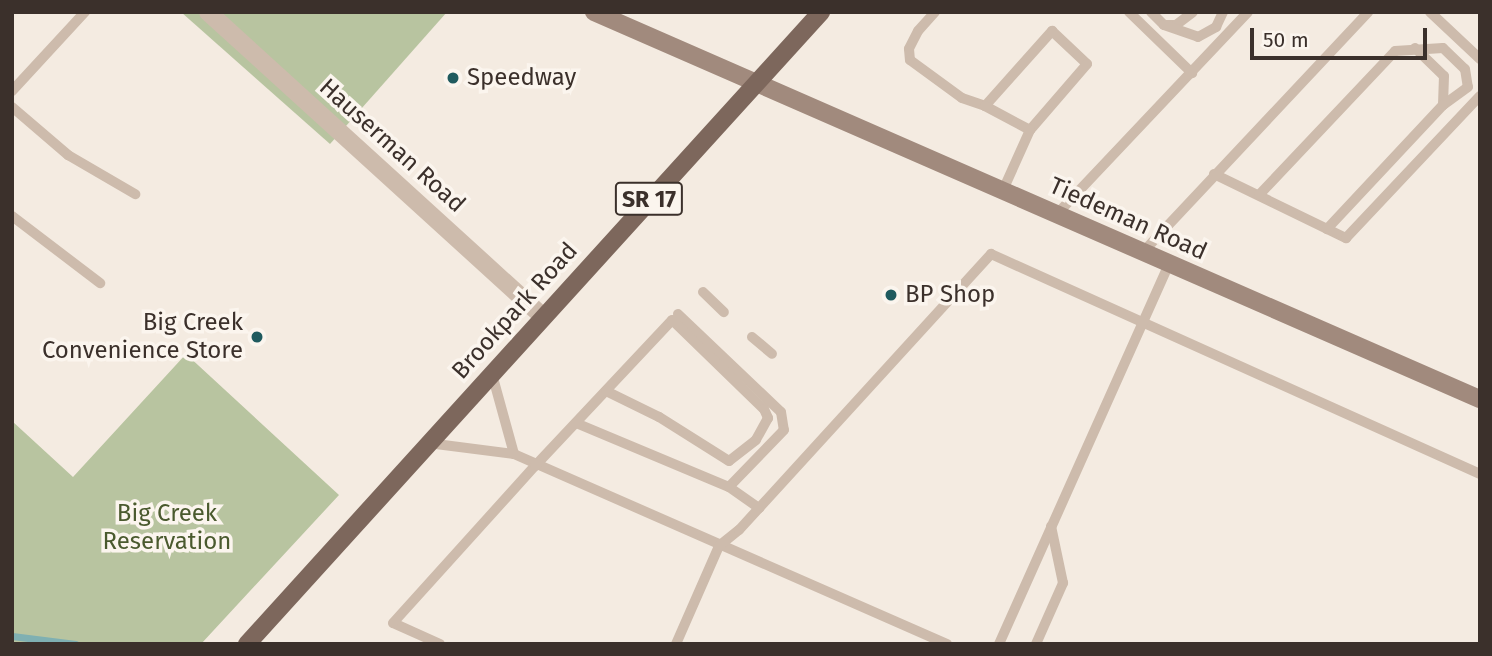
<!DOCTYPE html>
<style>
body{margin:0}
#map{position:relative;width:1492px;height:656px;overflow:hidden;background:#f4ebe1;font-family:"Fira Sans",sans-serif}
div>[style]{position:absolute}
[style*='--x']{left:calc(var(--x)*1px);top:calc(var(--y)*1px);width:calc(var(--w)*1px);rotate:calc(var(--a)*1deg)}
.green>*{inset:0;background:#b8c4a0}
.stream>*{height:7px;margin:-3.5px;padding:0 3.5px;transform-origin:3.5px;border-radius:3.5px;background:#7fb0b2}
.service>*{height:10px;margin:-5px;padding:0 5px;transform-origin:5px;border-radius:5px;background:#cdbbac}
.minor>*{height:18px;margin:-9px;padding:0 9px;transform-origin:9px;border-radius:9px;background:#cdbbac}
.secondary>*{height:18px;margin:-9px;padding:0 9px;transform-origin:9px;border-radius:9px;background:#a18a7d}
.primary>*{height:18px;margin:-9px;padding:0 9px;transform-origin:9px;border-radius:9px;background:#7d675c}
.dots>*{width:19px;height:19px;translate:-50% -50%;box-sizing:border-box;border:4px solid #fbf5ee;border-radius:50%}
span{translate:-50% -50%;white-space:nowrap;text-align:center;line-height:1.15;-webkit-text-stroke:7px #fbf5ee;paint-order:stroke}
.shield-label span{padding:2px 5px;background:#fbf5ee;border:2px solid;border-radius:5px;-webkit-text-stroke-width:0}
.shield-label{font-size:23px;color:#3b302b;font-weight:700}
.poi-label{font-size:24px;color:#3b302b}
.left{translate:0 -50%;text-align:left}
.right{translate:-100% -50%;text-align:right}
.street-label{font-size:24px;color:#3b302b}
.park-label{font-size:24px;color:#4a5a2e}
.frame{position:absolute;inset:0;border:14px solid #3b302b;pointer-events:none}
.scale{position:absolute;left:1250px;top:28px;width:177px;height:32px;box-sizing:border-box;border:4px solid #3b302b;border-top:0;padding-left:9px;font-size:21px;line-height:24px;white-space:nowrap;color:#3b302b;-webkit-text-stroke:5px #fbf5ee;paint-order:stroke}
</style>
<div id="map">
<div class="green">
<i style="clip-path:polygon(181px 12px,447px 12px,330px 144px)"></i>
<i style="clip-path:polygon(186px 354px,339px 495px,201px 644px,12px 644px,12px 421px,73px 477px)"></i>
</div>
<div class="stream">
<i style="--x:12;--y:636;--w:64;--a:7.1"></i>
</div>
<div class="service">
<i style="--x:935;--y:12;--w:25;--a:132"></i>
<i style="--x:918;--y:31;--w:20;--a:117"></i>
<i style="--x:909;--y:49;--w:11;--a:85"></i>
<i style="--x:910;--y:60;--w:64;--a:36.2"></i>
<i style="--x:962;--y:98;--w:24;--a:19"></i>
<i style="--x:985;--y:106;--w:101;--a:-48.2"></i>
<i style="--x:1052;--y:31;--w:48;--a:43.3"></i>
<i style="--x:1087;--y:64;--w:87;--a:130.8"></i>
<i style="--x:1030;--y:130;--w:66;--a:114.2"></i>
<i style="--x:1129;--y:12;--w:88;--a:44.1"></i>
<i style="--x:1151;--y:12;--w:18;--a:45"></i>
<i style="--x:1164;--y:25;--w:12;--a:0"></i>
<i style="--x:1176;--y:25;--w:21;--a:-37"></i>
<i style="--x:1430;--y:12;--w:69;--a:43.2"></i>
<i style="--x:1164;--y:25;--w:36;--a:19"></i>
<i style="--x:1198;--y:37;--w:21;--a:-29"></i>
<i style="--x:1216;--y:27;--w:17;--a:-65"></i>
<i style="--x:1415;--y:48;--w:40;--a:44"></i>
<i style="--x:1444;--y:76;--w:29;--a:92"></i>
<i style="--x:12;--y:91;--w:108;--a:-47.3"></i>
<i style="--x:985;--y:106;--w:51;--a:28.1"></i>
<i style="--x:12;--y:107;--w:74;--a:40.6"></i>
<i style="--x:68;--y:155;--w:78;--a:30.2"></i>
<i style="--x:1214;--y:174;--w:147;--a:25.9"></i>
<i style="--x:1346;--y:238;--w:195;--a:-46.7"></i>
<i style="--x:1259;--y:195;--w:198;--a:-46.6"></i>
<i style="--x:1395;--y:51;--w:48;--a:-3.6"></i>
<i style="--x:1443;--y:48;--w:30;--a:44"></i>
<i style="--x:1465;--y:69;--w:18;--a:81"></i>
<i style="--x:1468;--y:87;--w:31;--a:144"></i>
<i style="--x:1443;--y:105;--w:170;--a:133.1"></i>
<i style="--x:1057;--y:214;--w:278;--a:-46.6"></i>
<i style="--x:12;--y:216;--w:111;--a:37.3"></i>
<i style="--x:1143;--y:252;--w:329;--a:-46.8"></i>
<i style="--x:703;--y:292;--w:29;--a:44"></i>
<i style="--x:678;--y:314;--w:142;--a:43.6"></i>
<i style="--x:781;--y:412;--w:18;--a:81"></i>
<i style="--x:784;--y:430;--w:79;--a:134"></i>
<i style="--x:752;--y:337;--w:26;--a:40"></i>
<i style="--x:492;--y:374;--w:83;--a:74.6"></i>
<i style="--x:576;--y:423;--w:166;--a:22.7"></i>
<i style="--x:729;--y:487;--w:37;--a:35"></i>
<i style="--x:428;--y:443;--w:87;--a:7.3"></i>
<i style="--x:514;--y:454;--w:473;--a:23.7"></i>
<i style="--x:440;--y:644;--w:51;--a:-155.9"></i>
<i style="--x:393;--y:623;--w:212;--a:-47.9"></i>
<i style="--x:535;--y:466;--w:200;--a:-46.8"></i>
<i style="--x:672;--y:320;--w:128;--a:44.1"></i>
<i style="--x:764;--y:409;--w:10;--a:66"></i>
<i style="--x:768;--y:418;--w:25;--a:119"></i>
<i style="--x:756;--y:440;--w:34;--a:142"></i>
<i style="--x:729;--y:461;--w:83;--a:-147.8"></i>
<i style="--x:659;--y:417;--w:59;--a:-153.9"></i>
<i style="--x:676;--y:644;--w:107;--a:-66.3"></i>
<i style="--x:719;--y:546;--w:26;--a:-39"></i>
<i style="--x:739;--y:530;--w:374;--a:-47.6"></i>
<i style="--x:991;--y:254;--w:536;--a:24.22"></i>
<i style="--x:999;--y:644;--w:416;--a:-65.9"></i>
<i style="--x:1036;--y:644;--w:67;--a:-66.1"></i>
<i style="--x:1063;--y:583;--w:58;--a:-101.9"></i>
</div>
<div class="minor">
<i style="--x:208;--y:12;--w:452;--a:42.3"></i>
</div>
<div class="secondary">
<i style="--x:594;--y:12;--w:967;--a:23.6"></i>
</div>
<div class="primary">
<i style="--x:247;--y:644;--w:854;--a:-47.75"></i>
</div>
<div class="dots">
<i style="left:453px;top:78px;background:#1f5a5e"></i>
<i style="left:891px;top:295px;background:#1f5a5e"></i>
<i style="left:257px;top:337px;background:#1f5a5e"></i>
</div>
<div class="shield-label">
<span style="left:649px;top:199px">SR 17</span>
</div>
<div class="poi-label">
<span class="left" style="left:467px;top:78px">Speedway</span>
<span class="left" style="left:905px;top:295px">BP Shop</span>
<span class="right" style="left:243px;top:337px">Big Creek<br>Convenience Store</span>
</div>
<div class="street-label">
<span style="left:392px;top:146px;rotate:42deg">Hauserman Road</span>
<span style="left:1128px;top:219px;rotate:24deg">Tiedeman Road</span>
<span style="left:515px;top:311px;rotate:-48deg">Brookpark Road</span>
</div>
<div class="park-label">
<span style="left:167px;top:528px">Big Creek<br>Reservation</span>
</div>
<div class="frame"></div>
<div class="scale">50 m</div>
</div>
